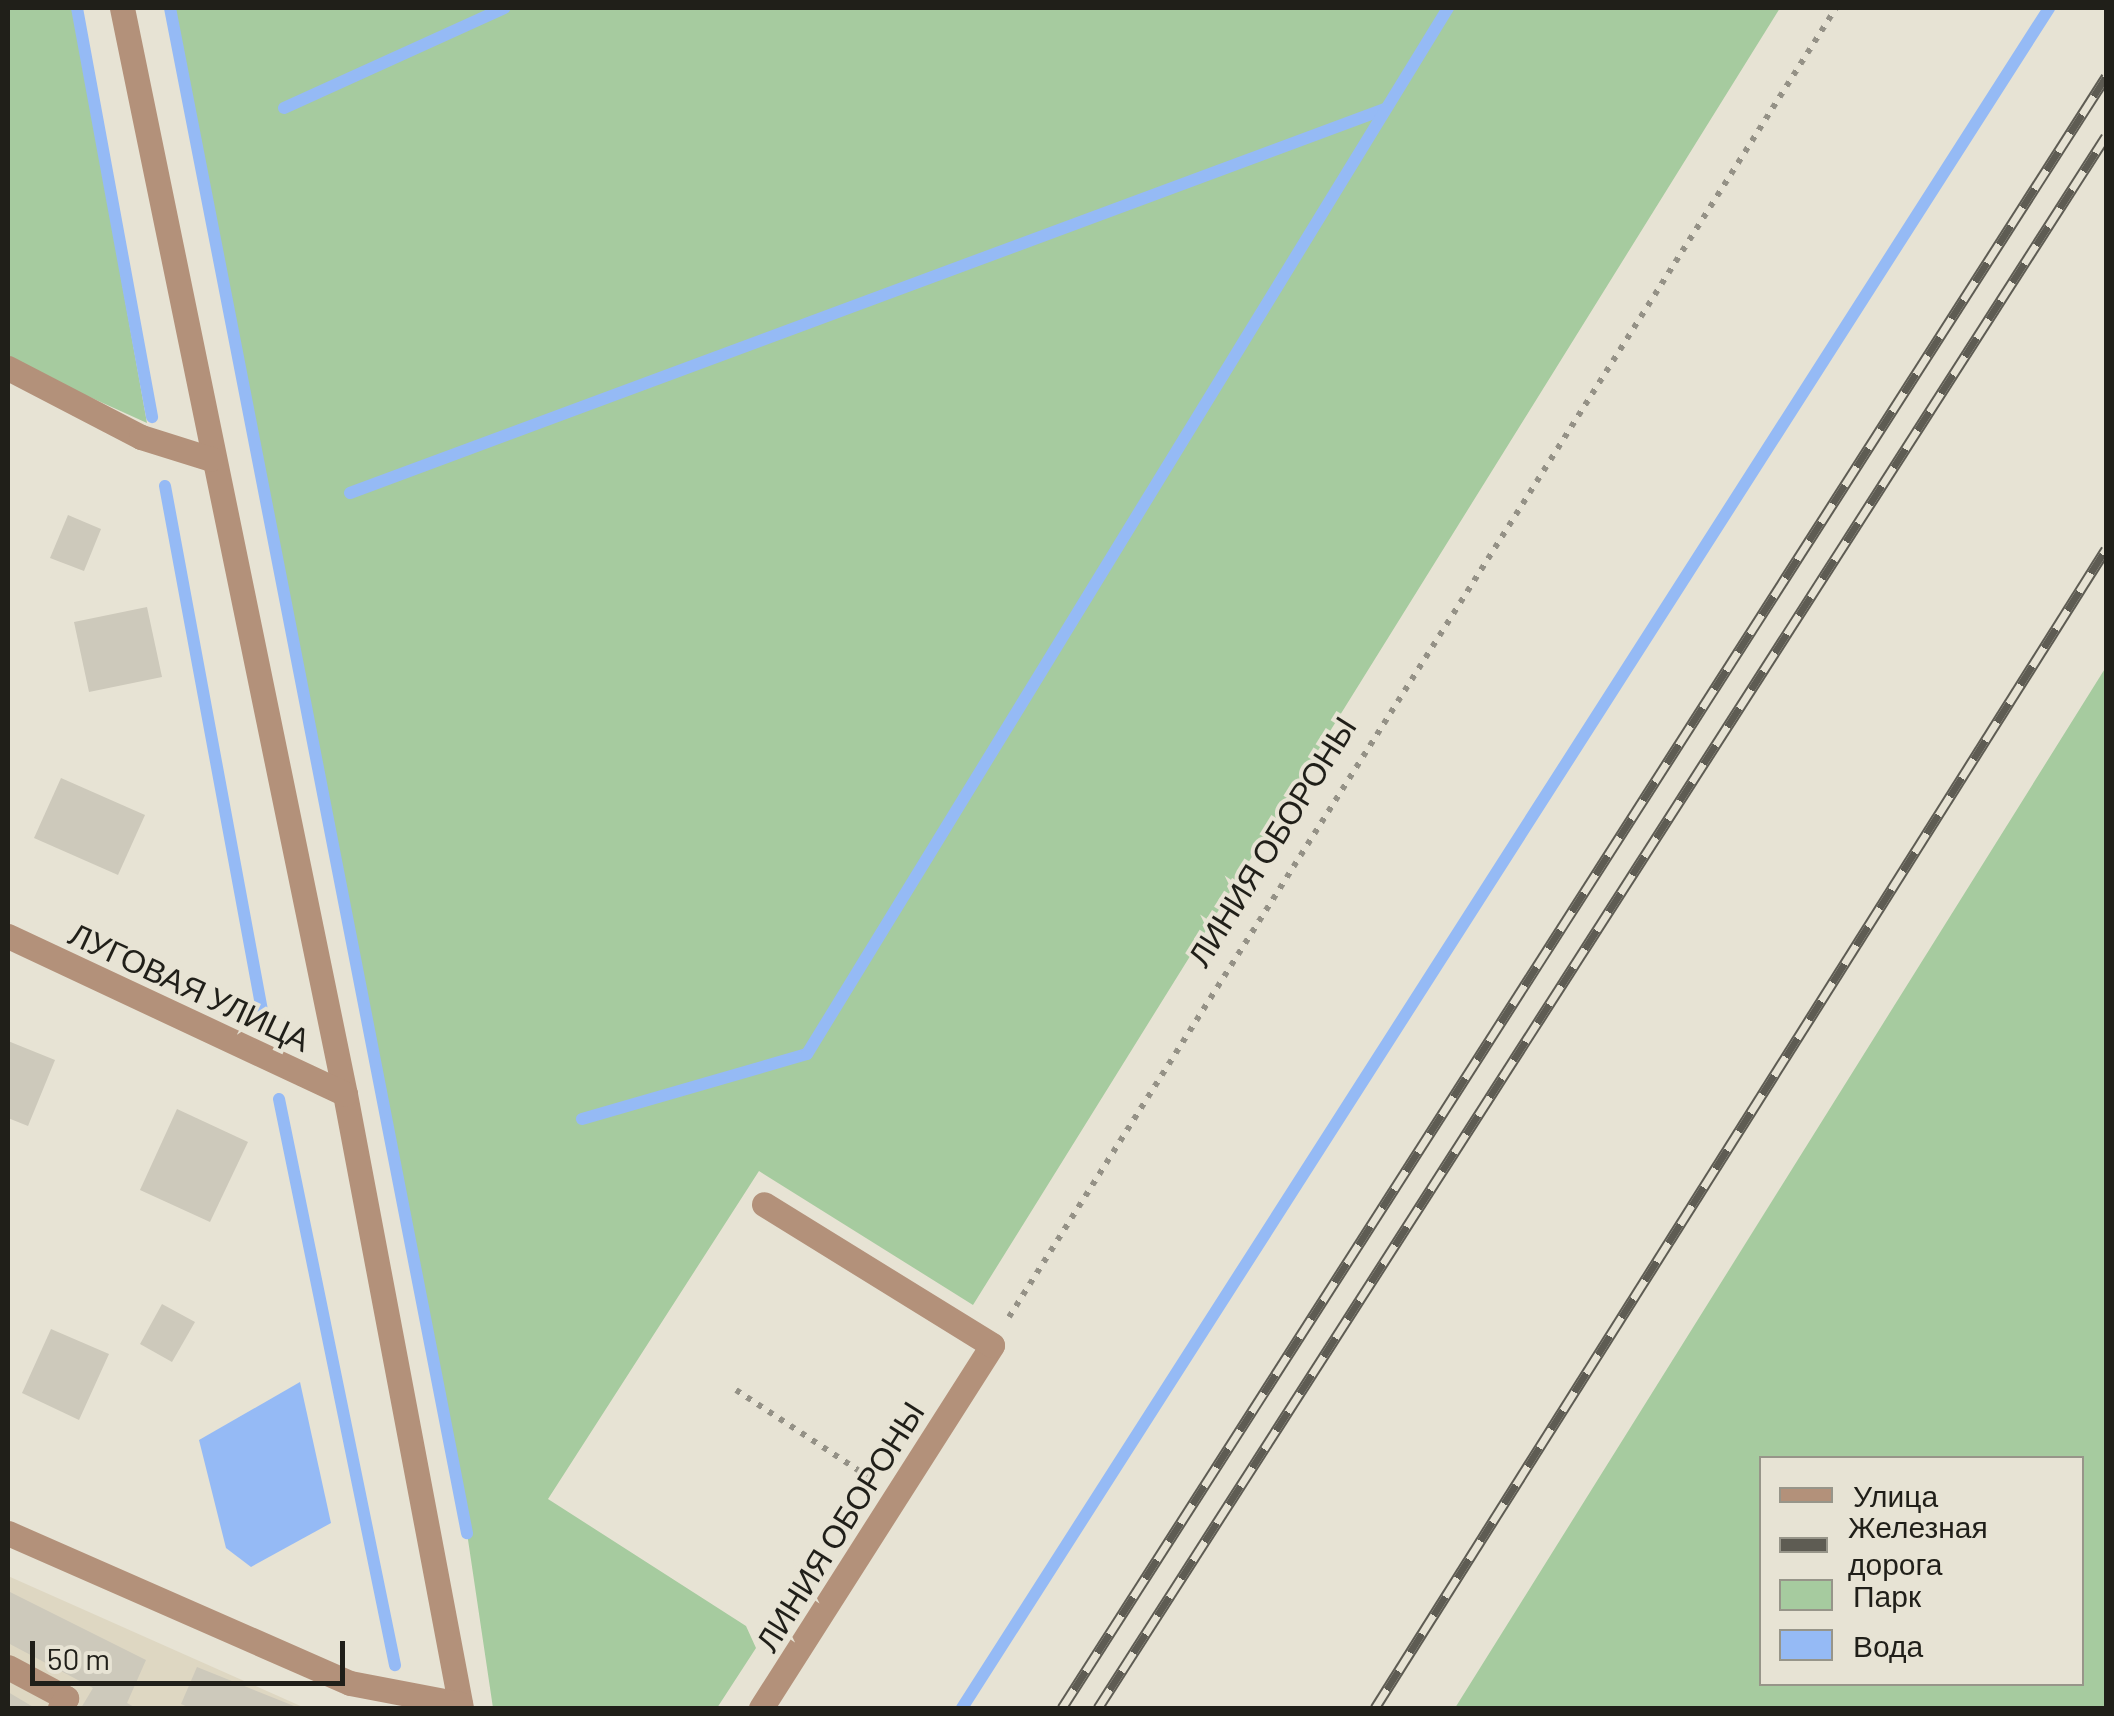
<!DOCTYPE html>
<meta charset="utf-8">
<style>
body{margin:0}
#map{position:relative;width:2114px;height:1716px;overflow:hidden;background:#e7e3d4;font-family:Barlow,sans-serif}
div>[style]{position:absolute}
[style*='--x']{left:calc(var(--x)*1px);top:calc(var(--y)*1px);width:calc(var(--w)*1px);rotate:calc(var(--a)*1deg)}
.built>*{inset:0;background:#ded7c2}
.green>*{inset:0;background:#a6cb9f}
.water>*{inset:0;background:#95baf5}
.stream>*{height:12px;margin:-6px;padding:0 6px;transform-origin:6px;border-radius:6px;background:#95baf5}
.building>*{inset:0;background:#cdc9bb}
.path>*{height:6px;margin-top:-3px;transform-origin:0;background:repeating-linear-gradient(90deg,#949186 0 5px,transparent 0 13px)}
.minor>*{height:25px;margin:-12.5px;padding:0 12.5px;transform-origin:12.5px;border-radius:12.5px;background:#b3917a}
.rail>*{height:11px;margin-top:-5.5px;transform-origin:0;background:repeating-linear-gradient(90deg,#e7e3d4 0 22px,#5e5c53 0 44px);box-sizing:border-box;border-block:2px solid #5e5c53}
span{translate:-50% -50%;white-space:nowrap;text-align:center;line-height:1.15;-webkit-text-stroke:8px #e7e3d4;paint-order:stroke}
.street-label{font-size:32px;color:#201f19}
.frame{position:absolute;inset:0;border:10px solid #201f19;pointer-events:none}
.legend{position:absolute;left:1759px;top:1456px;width:325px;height:230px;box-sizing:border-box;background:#e7e3d4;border:2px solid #979589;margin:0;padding:12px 18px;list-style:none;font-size:30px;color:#201f19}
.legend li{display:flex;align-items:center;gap:20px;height:50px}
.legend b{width:50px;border:2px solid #979589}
.scale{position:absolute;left:30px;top:1641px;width:315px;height:45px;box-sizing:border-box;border:5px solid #201f19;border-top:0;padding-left:12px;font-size:30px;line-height:35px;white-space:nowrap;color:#201f19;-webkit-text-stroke:8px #e7e3d4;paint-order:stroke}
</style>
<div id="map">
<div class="built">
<i style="clip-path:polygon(8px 1576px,305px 1708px,8px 1708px)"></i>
</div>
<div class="green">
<i style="clip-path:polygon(8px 8px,73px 8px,147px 423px,8px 360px)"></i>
<i style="clip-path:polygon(172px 8px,1780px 8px,973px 1305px,759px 1171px,548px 1499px,746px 1626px,756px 1648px,717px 1708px,493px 1708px,467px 1533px)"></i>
<i style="clip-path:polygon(evenodd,2106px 667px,2106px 1708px,1455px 1708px,2106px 667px,1762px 1458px,2082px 1458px,2082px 1684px,1762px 1684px,1762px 1458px)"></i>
</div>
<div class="water">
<i style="clip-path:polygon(300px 1382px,331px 1523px,251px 1567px,226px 1548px,199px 1440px)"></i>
</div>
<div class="stream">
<i style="--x:77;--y:8;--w:416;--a:79.6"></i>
<i style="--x:170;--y:8;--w:1554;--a:78.98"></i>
<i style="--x:284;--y:108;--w:242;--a:-24.4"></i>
<i style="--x:165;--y:486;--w:544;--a:79.52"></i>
<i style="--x:350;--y:493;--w:1104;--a:-20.36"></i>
<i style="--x:279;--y:1099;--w:578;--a:78.42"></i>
<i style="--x:582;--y:1119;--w:234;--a:-16.1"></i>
<i style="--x:807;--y:1054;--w:1227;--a:-58.5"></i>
<i style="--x:962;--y:1708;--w:2018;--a:-57.4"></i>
</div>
<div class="building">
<i style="clip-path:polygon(68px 515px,101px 529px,84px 571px,50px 558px)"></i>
<i style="clip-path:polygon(147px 607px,162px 677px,89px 692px,74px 622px)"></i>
<i style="clip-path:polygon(61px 778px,145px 815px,118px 875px,34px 838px)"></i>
<i style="clip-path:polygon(8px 1041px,55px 1060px,28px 1126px,8px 1118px)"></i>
<i style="clip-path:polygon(177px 1109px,248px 1142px,210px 1222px,140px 1190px)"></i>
<i style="clip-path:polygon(162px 1304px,195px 1322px,172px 1362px,140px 1344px)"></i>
<i style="clip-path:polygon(51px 1329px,109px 1354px,79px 1420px,22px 1393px)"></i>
<i style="clip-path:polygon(8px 1591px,146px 1660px,127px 1703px,136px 1708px,81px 1708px,93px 1688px,8px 1643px)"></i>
<i style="clip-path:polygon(197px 1667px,299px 1708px,190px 1708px,181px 1704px)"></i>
<i style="clip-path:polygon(8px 1692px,35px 1708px,8px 1708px)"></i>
</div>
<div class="path">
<i style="--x:1009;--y:1317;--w:1548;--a:-57.72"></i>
<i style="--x:736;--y:1390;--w:160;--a:33.3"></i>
</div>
<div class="minor">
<i style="--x:122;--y:8;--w:1109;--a:78.4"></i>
<i style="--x:345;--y:1094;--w:625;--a:79.3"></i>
<i style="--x:8;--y:368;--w:150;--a:27.4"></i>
<i style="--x:141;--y:437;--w:73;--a:17.4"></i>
<i style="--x:8;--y:936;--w:372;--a:25.1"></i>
<i style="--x:8;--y:1533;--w:373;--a:23.7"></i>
<i style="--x:350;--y:1683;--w:112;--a:10.8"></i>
<i style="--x:8;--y:1667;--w:66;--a:28.1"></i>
<i style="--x:66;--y:1698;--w:12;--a:121"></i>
<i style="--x:761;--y:1708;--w:430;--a:-57.5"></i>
<i style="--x:992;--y:1345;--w:268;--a:-148.3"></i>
</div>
<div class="rail">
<i style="--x:1062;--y:1708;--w:1937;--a:-57.38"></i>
<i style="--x:1098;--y:1708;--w:1867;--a:-57.33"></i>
<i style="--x:1375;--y:1708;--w:1370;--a:-57.76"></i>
</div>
<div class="street-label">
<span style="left:1271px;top:841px;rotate:-58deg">ЛИНИЯ ОБОРОНЫ</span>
<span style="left:190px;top:986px;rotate:25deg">ЛУГОВАЯ УЛИЦА</span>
<span style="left:839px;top:1526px;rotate:-58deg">ЛИНИЯ ОБОРОНЫ</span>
</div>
<div class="frame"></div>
<ul class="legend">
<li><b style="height:12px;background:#b3917a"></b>Улица</li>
<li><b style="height:12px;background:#5e5c53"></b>Железная дорога</li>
<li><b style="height:28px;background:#a6cb9f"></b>Парк</li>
<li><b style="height:28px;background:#95baf5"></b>Вода</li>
</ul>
<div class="scale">50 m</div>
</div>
